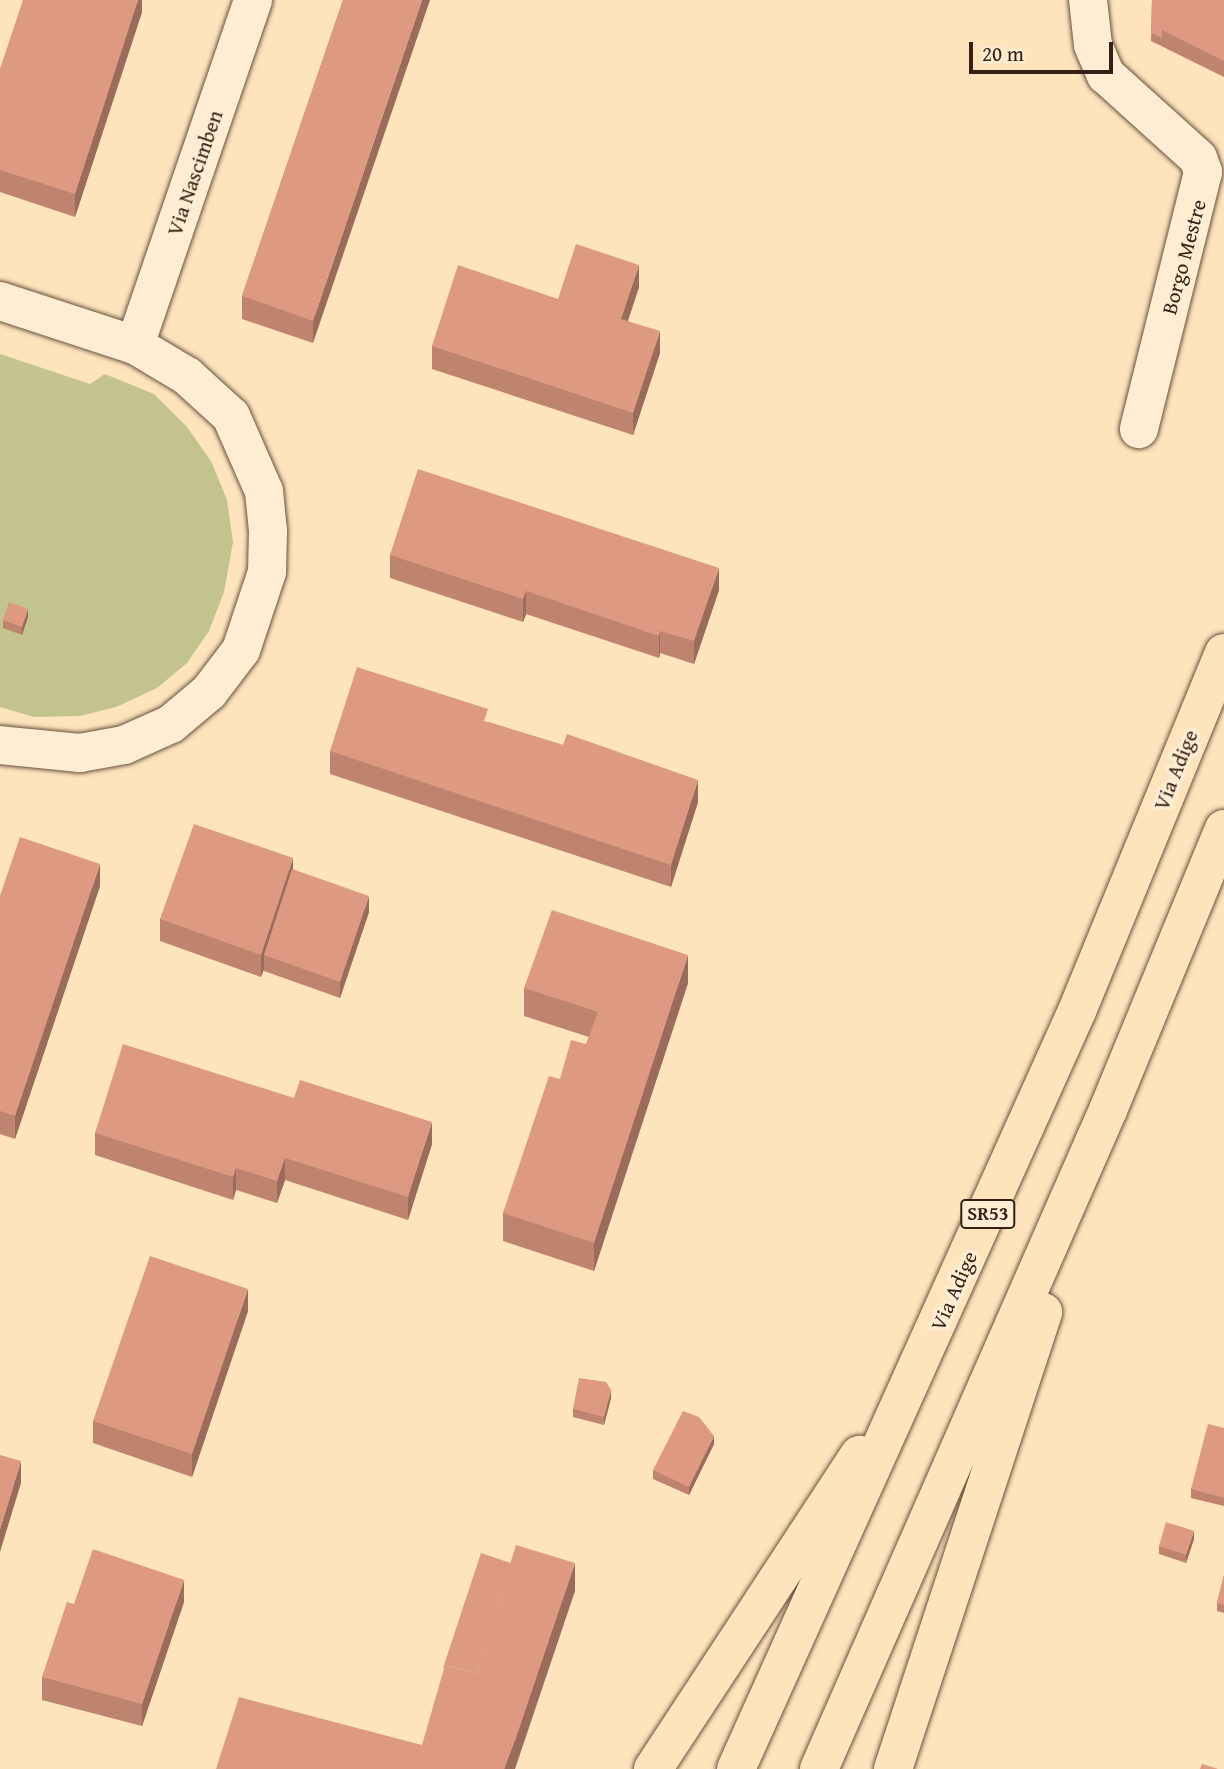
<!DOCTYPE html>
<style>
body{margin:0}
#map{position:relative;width:1224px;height:1769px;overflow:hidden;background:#fde4bc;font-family:"Gentium Book Plus",serif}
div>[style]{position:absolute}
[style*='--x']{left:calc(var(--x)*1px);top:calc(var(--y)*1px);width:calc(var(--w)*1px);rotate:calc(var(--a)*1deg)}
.green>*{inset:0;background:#c3c38e}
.roads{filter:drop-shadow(0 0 2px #68513f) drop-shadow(0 0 2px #68513f)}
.minor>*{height:38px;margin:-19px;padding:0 19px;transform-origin:19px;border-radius:19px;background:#feedd3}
.highway>*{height:38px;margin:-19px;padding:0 19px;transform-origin:19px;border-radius:19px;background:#fde4bc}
.wall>*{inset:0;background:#be8470}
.shaded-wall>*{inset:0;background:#9b6b5b}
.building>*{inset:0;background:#dd9982}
span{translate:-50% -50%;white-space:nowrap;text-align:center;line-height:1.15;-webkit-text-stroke:7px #feedd3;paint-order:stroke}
.shield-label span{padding:2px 5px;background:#feedd3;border:2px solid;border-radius:5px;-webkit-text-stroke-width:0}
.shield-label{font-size:19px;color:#362015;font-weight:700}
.street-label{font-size:21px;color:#362015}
.scale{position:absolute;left:969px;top:42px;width:144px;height:32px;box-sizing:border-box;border:4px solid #362015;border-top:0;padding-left:9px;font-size:21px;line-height:24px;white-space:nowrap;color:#362015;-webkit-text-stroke:5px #feedd3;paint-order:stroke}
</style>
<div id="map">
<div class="green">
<i style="clip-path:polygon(0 354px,90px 384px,105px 374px,154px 394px,187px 427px,211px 461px,227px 500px,233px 542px,224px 592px,209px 631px,187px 663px,157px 688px,116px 707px,80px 716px,34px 717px,0 707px)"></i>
</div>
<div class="roads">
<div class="minor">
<i style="--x:1088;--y:0;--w:45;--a:83.7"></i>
<i style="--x:1093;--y:45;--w:33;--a:67"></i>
<i style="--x:1106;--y:75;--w:124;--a:42.1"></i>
<i style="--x:1198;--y:158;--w:15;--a:70"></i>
<i style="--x:1203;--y:172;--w:265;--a:104"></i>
<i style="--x:0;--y:301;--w:142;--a:18.1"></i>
<i style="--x:135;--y:345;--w:61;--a:30.8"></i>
<i style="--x:187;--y:376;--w:59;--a:42.3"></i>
<i style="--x:231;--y:416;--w:82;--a:66.3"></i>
<i style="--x:264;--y:491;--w:40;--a:84.3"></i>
<i style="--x:268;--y:531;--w:41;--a:91.4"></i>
<i style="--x:267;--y:572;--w:82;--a:108.4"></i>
<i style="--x:241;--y:650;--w:53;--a:127.3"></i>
<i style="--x:209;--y:692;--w:50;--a:139.9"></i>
<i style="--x:171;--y:724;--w:51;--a:155.9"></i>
<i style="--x:124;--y:745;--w:45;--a:169.7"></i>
<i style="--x:80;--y:753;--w:80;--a:-174.3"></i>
<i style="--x:135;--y:345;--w:365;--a:-71.1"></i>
</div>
<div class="highway">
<i style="--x:653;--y:1769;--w:376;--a:-56.7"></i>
<i style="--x:736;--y:1769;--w:831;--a:-65.78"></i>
<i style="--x:1077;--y:1011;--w:387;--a:-67.7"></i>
<i style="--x:819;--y:1769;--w:720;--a:-66.32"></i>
<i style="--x:1108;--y:1110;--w:304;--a:-67.6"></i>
<i style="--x:893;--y:1769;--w:481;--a:-71.8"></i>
</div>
</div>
<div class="wall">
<i style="clip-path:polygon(142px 0,142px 12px,75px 217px,0 192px,0 69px)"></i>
<i style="clip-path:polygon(343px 0,313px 343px,242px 319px,242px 296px)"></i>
<i style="clip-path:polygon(1152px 0,1224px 0,1224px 77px,1151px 41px)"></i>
<i style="clip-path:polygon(639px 287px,628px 321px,660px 353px,633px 435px,432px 369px,432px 346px,558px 299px)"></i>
<i style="clip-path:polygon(390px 555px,719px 590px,694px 664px,660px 653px,659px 658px,526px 614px,523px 622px,390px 578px)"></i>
<i style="clip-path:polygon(28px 617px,22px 635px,3px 628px,3px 620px)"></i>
<i style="clip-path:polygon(488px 722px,563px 745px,698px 802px,671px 887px,330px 774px,330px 751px)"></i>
<i style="clip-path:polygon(293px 869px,369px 912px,340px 998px,264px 971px,264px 969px,261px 977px,160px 941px,160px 919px)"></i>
<i style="clip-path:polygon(100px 886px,15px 1139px,0 1134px,0 896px)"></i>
<i style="clip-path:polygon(688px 983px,594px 1271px,503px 1241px,503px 1213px,560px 1079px,586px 1044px,589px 1037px,524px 1016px,524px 988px)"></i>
<i style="clip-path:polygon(95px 1133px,432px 1144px,408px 1220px,285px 1180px,277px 1203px,236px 1190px,233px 1200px,95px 1155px)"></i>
<i style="clip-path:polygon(248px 1311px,192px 1477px,93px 1443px,93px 1421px)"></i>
<i style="clip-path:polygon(611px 1398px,604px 1425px,573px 1417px,573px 1409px)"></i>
<i style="clip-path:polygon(1224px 1428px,1224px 1506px,1191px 1498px,1191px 1489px)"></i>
<i style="clip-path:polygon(714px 1444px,689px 1495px,653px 1479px,653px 1470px)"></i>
<i style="clip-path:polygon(1194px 1539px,1186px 1563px,1159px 1554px,1159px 1546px)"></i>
<i style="clip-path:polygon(1224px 1575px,1224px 1613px,1217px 1611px,1217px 1603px)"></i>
<i style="clip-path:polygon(184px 1602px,142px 1726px,42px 1700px,42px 1677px,74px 1604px)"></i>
</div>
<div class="shaded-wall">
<i style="clip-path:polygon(138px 0,142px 0,142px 12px,75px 217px,75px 194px)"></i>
<i style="clip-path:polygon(422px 0,430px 0,313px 343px,313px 321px)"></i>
<i style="clip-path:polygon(639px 265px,639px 287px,621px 341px,621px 319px)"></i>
<i style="clip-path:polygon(660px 331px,660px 353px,633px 435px,633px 413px)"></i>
<i style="clip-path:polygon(719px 568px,719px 590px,694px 664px,694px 641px)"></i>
<i style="clip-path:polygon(526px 591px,526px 614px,523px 622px,523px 599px)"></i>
<i style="clip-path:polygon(28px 609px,28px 617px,22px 635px,22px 627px)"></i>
<i style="clip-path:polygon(660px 631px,660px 653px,659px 658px,659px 636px)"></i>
<i style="clip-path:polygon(698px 780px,698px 802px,671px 887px,671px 865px)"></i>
<i style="clip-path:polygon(293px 858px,293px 880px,264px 955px,264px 969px,261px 977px,261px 955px)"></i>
<i style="clip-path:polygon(100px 864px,100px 886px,15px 1139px,15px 1116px)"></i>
<i style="clip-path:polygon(369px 896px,369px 912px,340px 998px,340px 982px)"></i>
<i style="clip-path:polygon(688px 955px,688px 983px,594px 1271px,594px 1243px)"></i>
<i style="clip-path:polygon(432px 1122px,432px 1144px,408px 1220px,408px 1197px)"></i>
<i style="clip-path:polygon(285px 1158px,285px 1180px,277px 1203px,277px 1181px)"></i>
<i style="clip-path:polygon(236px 1168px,236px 1190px,233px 1200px,233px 1177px)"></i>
<i style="clip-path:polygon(248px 1289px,248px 1311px,192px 1477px,192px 1454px)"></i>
<i style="clip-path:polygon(611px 1390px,611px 1398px,604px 1425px,604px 1417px)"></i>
<i style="clip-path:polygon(714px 1436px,714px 1444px,689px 1495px,689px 1487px)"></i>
<i style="clip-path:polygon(21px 1461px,21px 1483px,0 1552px,0 1529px)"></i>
<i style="clip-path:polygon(1194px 1531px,1194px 1539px,1186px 1563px,1186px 1555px)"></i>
<i style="clip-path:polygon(575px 1563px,575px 1591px,515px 1769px,504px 1769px)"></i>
<i style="clip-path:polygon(184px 1580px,184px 1602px,142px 1726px,142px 1704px)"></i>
</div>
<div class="building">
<i style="clip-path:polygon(23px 0,138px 0,75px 194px,0 170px,0 69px)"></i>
<i style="clip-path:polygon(343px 0,422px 0,313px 321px,242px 296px)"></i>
<i style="clip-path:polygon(1152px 0,1175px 0,1162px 30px,1162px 38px,1151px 33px)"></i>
<i style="clip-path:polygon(1175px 0,1224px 0,1224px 61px,1162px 30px)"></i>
<i style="clip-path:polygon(576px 244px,639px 265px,621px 319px,660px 331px,633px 413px,432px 346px,458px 265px,558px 299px)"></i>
<i style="clip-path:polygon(418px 469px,719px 568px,694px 641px,660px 631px,659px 636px,526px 591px,523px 599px,390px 555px)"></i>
<i style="clip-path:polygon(9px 602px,28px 609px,22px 627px,3px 620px)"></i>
<i style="clip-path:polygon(357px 667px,488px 709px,484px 721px,563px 745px,567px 734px,698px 780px,671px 865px,330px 751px)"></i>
<i style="clip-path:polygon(194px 824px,293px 858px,261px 955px,160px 919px)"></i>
<i style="clip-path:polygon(20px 837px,100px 864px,15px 1116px,0 1111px,0 896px)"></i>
<i style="clip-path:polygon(292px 869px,369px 896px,340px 982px,264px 955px)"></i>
<i style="clip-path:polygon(552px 910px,688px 955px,594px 1243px,503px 1213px,549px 1076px,560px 1079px,571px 1040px,586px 1044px,598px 1012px,524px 988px)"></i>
<i style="clip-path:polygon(123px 1044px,294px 1098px,300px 1080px,432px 1122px,408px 1197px,285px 1158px,277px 1181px,236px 1168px,233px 1177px,95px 1133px)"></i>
<i style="clip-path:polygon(150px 1256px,248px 1289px,192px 1454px,93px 1421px)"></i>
<i style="clip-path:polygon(579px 1378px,606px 1382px,611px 1390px,604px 1417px,573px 1409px)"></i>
<i style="clip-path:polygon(683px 1411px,699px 1417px,714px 1436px,689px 1487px,653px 1470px)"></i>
<i style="clip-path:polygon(1208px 1424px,1224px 1428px,1224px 1498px,1191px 1489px)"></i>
<i style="clip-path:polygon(0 1455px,21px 1461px,0 1529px)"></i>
<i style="clip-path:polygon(1166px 1522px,1194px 1531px,1186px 1555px,1159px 1546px)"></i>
<i style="clip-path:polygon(516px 1545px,575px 1563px,515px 1741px,504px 1769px,216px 1769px,239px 1697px,422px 1745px,445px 1665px,476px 1673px)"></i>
<i style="clip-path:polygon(93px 1549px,184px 1580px,142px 1704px,42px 1677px,67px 1602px,74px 1604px)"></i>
<i style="clip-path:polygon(481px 1553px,511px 1563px,476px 1673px,445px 1665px,444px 1668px,443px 1668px)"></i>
<i style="clip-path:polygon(1224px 1575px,1224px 1605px,1217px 1603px)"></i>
<i style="clip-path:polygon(1202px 1764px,1218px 1769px,1200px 1769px)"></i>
</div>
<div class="shield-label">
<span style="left:988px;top:1214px">SR53</span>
</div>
<div class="street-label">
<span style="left:195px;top:173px;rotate:-71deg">Via Nascimben</span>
<span style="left:1184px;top:257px;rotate:-75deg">Borgo Mestre</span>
<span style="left:1176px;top:770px;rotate:-68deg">Via Adige</span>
<span style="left:954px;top:1291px;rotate:-66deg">Via Adige</span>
</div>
<div class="scale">20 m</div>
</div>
